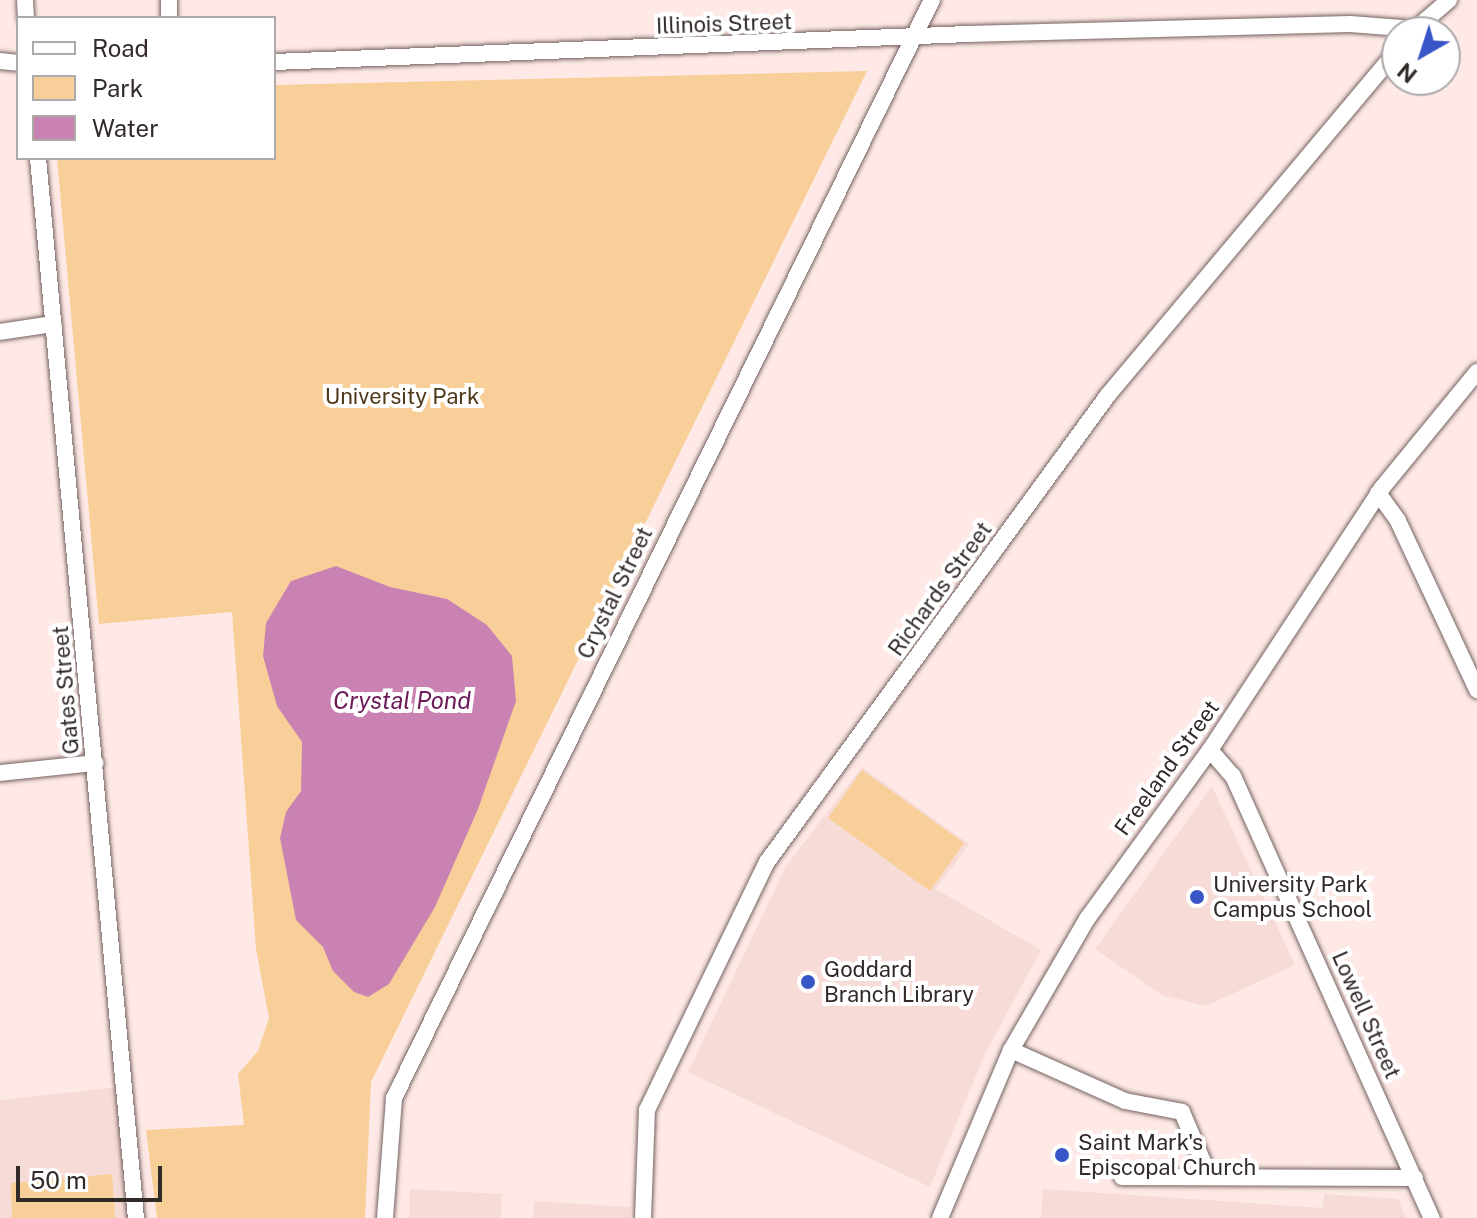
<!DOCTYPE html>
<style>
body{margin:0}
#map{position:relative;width:1477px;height:1218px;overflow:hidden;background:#fee9e6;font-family:"Public Sans",sans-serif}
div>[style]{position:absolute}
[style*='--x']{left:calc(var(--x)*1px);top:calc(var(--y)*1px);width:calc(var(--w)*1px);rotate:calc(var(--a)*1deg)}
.built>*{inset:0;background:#f7dbd7}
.green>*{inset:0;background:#f8cf98}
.water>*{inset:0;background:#c982b2}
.roads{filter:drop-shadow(0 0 2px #736260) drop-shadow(0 0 2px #736260)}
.street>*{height:16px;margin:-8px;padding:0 8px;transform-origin:8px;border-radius:8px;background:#fff}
.dots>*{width:22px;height:22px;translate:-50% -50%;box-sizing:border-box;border:4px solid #fff;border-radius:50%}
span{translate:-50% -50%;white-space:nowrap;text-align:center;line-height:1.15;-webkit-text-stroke:8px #fff;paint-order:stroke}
.street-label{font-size:22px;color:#322a29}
.park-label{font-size:22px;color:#4e391a}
.poi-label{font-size:22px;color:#322a29}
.left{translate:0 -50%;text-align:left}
.water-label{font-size:24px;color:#6d1a59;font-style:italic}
.legend{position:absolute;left:16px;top:16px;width:260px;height:144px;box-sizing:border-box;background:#fff;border:2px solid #adaaa9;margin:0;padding:10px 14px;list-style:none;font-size:24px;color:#322a29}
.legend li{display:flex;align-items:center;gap:16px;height:40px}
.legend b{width:40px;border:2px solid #adaaa9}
.north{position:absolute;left:1381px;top:16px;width:80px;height:80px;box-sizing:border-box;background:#fff;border:2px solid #adaaa9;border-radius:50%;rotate:219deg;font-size:22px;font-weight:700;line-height:32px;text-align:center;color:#322a29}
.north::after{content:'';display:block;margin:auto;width:28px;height:36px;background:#3856c7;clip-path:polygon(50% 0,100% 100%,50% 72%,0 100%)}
.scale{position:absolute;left:16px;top:1166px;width:146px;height:36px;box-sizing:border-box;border:4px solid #322a29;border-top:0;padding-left:10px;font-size:24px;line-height:28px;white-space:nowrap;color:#322a29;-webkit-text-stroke:6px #fff;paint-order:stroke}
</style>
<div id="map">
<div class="built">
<i style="clip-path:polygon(862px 767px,969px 844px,936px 889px,1041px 950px,984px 1056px,930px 1187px,688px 1072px,786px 866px)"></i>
<i style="clip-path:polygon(1212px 786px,1295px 965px,1206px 1006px,1162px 995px,1095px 949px)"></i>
<i style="clip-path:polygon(120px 1087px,132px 1218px,0 1218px,0 1100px)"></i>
<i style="clip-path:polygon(410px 1189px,502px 1194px,501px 1218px,409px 1218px)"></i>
<i style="clip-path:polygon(1043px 1189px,1323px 1208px,1324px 1194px,1398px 1199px,1406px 1218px,1041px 1218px)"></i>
<i style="clip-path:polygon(534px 1201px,630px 1207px,630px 1218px,533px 1218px)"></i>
</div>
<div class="green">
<i style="clip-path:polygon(867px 71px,371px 1082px,365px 1218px,157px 1218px,146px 1130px,244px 1125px,238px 1074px,258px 1051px,269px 1018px,256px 949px,232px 612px,99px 624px,57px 158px,274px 158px,274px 85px)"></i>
<i style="clip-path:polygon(862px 770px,964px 843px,930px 891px,828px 818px)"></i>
<i style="clip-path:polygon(112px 1174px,115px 1218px,12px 1218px,11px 1183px)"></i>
</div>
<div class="water">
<i style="clip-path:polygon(336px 566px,390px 587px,447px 599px,487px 625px,512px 656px,516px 701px,478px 809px,435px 907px,389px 984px,368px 997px,354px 992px,333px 971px,323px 947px,296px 920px,280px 838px,286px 812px,301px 791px,302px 742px,277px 706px,263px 656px,266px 623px,291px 581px)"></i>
</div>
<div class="roads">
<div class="street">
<i style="--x:25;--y:0;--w:18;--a:87"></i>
<i style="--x:169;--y:0;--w:18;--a:90"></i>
<i style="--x:1412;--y:32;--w:49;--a:-40.9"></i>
<i style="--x:0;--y:61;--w:18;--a:6"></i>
<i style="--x:274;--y:62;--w:694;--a:-2.31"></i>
<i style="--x:967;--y:34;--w:383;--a:-1.5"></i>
<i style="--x:1350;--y:24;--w:65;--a:4.4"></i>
<i style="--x:38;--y:158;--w:1065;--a:84.72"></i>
<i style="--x:0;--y:332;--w:54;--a:-8.6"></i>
<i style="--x:1378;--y:493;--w:34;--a:54"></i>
<i style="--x:1398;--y:521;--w:187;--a:64.9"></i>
<i style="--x:1210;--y:750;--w:35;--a:49"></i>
<i style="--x:1233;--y:776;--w:485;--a:65.8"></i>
<i style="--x:0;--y:773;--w:96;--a:-6"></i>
<i style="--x:1011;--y:1050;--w:125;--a:24.1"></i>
<i style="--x:1125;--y:1101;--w:58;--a:10.9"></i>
<i style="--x:1182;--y:1112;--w:69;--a:67.1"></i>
<i style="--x:1122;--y:1177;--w:293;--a:0.2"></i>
<i style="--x:385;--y:1218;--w:120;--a:-85.7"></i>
<i style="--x:394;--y:1098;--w:1223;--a:-63.9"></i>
<i style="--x:643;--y:1218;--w:108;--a:-87.9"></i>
<i style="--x:647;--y:1110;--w:276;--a:-64.2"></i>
<i style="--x:767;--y:862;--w:578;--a:-53.86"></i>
<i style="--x:1108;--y:395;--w:449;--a:-50"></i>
<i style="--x:940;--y:1218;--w:182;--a:-67.1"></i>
<i style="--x:1011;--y:1050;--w:151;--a:-59.9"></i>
<i style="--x:1087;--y:919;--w:209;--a:-54"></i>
<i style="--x:1210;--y:750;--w:313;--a:-56.7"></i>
<i style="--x:1382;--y:488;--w:150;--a:-50.7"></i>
</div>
</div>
<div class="dots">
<i style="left:1197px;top:897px;background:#3856c7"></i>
<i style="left:808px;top:982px;background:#3856c7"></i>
<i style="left:1062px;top:1155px;background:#3856c7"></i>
</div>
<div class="street-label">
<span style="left:724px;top:24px;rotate:-2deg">Illinois Street</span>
<span style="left:940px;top:589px;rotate:-54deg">Richards Street</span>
<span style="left:615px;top:593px;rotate:-64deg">Crystal Street</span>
<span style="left:66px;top:690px;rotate:-95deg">Gates Street</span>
<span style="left:1167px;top:768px;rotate:-54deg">Freeland Street</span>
<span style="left:1366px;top:1015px;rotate:66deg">Lowell Street</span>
</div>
<div class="park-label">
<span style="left:402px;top:397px">University Park</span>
</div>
<div class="poi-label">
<span class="left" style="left:1213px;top:897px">University Park<br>Campus School</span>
<span class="left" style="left:824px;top:982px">Goddard<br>Branch Library</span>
<span class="left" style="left:1078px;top:1155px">Saint Mark's<br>Episcopal Church</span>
</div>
<div class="water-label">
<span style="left:402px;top:701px">Crystal Pond</span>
</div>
<ul class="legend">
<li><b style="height:10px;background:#fff"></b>Road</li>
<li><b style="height:22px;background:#f8cf98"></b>Park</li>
<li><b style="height:22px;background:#c982b2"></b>Water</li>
</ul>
<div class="north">N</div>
<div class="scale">50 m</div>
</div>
